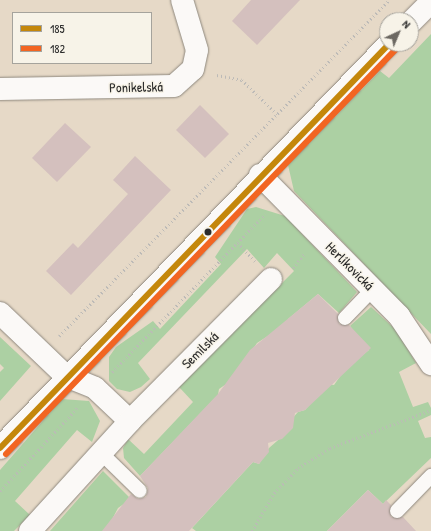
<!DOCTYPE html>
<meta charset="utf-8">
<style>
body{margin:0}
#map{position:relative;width:431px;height:531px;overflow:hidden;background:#e6d9c7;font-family:"Patrick Hand",sans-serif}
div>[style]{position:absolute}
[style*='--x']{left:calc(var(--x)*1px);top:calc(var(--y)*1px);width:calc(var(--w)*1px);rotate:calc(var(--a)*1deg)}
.green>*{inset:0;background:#acd0a3}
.building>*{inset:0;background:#d4c0be}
.path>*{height:2.5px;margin-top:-1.25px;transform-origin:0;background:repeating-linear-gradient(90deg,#bcbab7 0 1px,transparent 0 4px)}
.roads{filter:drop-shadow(0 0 1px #8e887e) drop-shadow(0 0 1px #8e887e)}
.lane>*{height:14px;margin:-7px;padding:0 7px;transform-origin:7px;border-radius:7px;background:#fbf9f7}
.street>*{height:22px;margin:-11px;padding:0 11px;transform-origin:11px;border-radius:11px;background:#fbf9f7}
.secondary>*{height:22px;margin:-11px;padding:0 11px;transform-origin:11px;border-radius:11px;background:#fbf9f7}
.bus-1>*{height:6px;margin:-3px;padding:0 3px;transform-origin:3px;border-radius:3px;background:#c4870b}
.bus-2>*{height:6px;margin:-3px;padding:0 3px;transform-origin:3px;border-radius:3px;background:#f26522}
.dots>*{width:11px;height:11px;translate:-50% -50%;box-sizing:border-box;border:2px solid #f7f3e8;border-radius:50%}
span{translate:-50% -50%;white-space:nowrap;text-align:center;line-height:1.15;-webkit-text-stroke:3px #f7f3e8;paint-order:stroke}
.street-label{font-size:14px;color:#2b2b2b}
.legend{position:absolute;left:12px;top:12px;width:140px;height:52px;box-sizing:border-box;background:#f7f3e8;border:1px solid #a5a39c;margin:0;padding:5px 7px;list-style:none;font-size:12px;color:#2b2b2b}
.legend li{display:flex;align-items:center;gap:8px;height:20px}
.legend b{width:20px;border:1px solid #a5a39c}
.north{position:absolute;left:379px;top:12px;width:40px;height:40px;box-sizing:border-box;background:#f7f3e8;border:1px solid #a5a39c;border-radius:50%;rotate:44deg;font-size:11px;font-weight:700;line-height:16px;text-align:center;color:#2b2b2b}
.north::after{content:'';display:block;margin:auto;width:14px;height:18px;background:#6c6862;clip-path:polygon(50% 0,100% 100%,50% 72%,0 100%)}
</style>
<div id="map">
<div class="green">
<i style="clip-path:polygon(431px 34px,431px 334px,294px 191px,288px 165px,380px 71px,389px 78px)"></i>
<i style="clip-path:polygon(256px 207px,285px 216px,357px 292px,339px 313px,318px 294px,288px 319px,288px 323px,257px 343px,232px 380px,219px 389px,218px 395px,140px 476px,124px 458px,123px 448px,128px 439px,144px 454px,193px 402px,179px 387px,294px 271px,277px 253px,264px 268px,247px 249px,138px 363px,150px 379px,141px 387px,130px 392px,117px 389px,109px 381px,109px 357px,116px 347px,153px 321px,160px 329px,221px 264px,215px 257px,247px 209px)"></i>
<i style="clip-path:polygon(371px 307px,396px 330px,416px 363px,399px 372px,413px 407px,428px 402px,431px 408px,431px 415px,418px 421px,425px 438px,431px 437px,431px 458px,383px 504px,368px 490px,327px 531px,196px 531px,192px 528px,253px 462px,259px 464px,269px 448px,292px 428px,290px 421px,298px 412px,305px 410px,328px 384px,334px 385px,346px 368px,369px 350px,350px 326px)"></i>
<i style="clip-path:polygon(0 337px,31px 366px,0 401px,0 372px,4px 368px,0 364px)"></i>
<i style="clip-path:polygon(62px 399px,89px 401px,100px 421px,92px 442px,77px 430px,15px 501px,30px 515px,14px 531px,0 531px,0 470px)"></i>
<i style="clip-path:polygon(103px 471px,131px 499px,118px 508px,106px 531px,50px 531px)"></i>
</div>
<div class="building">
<i style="clip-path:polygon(251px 0,300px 0,257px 45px,232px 21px)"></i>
<i style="clip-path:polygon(200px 105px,229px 134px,205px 158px,176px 130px)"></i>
<i style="clip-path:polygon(65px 123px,91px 147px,57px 182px,32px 158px)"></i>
<i style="clip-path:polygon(135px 156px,171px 190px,71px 295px,46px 271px,73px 243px,78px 248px,128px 194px,113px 180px)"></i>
<i style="clip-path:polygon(318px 294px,338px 314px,339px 324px,349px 325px,371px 348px,305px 410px,295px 413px,293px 428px,282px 439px,268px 443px,269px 452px,259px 464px,253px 462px,189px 531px,102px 531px,131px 494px,138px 499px,146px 497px,148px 488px,140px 476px,218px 394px,250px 350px)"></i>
<i style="clip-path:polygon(368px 490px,383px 504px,386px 500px,391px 505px,391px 517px,403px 517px,416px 531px,327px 531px)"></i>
</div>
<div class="path">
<i style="--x:217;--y:75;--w:25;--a:11"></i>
<i style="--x:242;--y:80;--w:49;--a:44.2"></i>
<i style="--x:238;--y:243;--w:25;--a:47"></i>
<i style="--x:293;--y:268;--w:18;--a:-52"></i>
<i style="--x:59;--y:336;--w:471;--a:-45.5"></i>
<i style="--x:112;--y:372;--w:220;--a:-45.9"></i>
<i style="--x:0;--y:491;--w:113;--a:-47.1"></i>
<i style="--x:252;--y:531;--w:44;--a:-59.9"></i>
<i style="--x:274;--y:493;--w:35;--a:-46"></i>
<i style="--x:298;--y:468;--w:38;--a:-32"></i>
<i style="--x:330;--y:448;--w:108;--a:-20.6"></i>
</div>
<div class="roads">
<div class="lane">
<i style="--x:345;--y:318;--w:40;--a:-46"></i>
<i style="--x:101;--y:453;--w:54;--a:44.3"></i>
<i style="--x:397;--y:511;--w:49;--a:-45.8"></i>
</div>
<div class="street">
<i style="--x:0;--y:89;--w:174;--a:-1"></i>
<i style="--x:174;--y:86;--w:25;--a:-42"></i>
<i style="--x:193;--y:69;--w:19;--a:-78"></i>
<i style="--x:197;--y:50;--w:52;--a:-106.7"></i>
<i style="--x:260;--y:175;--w:198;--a:45.4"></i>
<i style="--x:399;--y:316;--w:58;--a:56.3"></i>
<i style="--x:0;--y:313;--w:91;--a:43.7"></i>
<i style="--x:66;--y:376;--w:31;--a:22"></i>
<i style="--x:95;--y:388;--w:48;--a:43.3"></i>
<i style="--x:30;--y:531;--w:149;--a:-47.7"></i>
<i style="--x:130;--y:421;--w:200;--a:-45.2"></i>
</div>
<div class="secondary">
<i style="--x:411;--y:22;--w:28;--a:-45"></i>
<i style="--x:0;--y:448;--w:561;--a:-46.08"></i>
</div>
</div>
<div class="bus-1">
<i style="--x:0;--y:448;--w:561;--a:-46.08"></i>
</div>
<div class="bus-2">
<i style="--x:6;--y:454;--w:561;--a:-46.08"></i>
</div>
<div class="dots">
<i style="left:208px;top:232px;background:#2b2b2b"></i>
</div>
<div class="street-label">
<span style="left:136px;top:87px;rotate:-1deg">Ponikelská</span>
<span style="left:350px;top:266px;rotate:45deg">Herlíkovická</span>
<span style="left:200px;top:350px;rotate:-45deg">Semilská</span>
</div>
<ul class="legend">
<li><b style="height:5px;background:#c4870b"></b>185</li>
<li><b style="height:5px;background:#f26522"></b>182</li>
</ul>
<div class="north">N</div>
</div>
